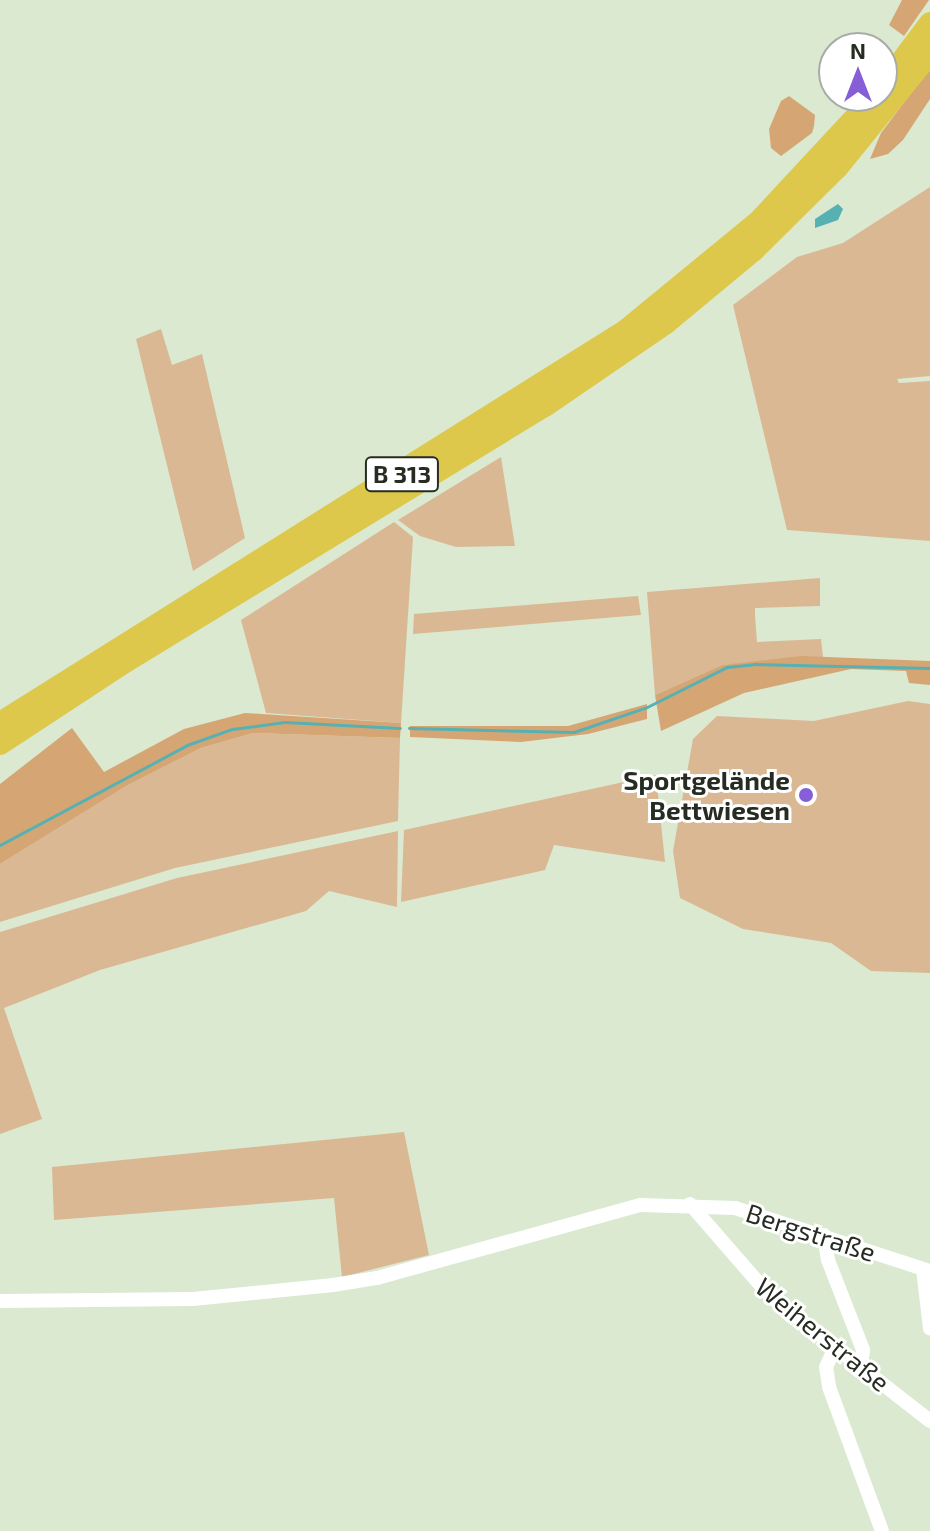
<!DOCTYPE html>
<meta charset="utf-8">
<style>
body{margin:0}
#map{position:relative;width:930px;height:1531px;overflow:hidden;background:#dae9d0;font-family:"Exo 2",sans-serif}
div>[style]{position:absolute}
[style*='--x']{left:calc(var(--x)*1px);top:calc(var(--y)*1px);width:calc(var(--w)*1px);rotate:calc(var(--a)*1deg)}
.green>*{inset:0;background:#dab894}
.forest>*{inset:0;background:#d5a674}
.water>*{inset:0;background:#57b1b3}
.stream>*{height:3px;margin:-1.5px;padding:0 1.5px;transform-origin:1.5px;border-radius:1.5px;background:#57b1b3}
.minor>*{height:14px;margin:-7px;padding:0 7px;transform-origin:7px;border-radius:7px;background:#fff}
.highway>*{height:22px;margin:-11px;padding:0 11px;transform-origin:11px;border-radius:11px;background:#ddc84b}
.dots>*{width:22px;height:22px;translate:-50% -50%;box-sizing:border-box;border:4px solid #fff;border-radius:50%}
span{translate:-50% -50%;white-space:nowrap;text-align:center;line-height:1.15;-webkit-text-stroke:6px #fff;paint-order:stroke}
.shield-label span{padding:2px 6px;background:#fff;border:2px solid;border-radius:6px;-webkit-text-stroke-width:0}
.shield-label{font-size:24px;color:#262c22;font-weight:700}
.poi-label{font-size:26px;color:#262c22;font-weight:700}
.right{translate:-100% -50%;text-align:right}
.street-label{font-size:26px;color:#262c22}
.north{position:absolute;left:818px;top:32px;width:80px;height:80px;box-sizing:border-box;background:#fff;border:2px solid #a8aba7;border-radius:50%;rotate:0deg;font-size:22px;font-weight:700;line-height:32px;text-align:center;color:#262c22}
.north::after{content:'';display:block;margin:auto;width:28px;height:36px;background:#855ed8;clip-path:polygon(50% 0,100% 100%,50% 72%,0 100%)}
</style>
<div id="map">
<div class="green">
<i style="clip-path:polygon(930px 187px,930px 376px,897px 379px,899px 383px,930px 381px,930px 541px,787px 530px,733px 305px,797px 257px,843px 243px)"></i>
<i style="clip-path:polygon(161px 329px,172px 365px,202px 354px,245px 538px,193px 571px,136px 339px)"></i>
<i style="clip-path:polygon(501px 457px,515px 546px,456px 547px,420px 536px,398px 520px)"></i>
<i style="clip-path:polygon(394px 522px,413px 537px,401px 723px,266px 713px,241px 620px)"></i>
<i style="clip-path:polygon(820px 578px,820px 606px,755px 608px,755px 616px,757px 642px,821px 639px,823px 657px,722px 665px,655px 695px,647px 592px)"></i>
<i style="clip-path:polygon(638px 596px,641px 615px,413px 634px,414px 614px)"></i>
<i style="clip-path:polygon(908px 701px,930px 704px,930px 973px,871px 971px,831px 943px,743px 929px,680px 898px,673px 851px,693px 739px,717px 716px,814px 721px)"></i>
<i style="clip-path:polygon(253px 733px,400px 738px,398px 821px,175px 868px,0 922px,0 864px,128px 785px,201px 748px)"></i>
<i style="clip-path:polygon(656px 775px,665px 862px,554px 845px,545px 870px,401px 902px,404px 830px)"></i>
<i style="clip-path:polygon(398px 831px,397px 907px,329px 891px,306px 911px,100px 970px,4px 1008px,42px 1119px,0 1134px,0 932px,177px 878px)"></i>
<i style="clip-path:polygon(404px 1132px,429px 1255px,342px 1277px,334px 1198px,54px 1220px,52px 1167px)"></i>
</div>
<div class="forest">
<i style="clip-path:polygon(902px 0,929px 0,904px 36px,889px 25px)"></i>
<i style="clip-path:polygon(930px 68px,930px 99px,903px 140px,888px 154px,870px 159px,881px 133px)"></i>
<i style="clip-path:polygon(789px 96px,815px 115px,814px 126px,812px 133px,781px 156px,771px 148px,769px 129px,781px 101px)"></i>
<i style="clip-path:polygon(801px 656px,930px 661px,930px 685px,909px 683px,906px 671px,851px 669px,744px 693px,661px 731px,655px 695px,722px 665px)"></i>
<i style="clip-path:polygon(647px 704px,647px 719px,588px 734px,521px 742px,410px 737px,410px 726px,568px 726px)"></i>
<i style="clip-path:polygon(245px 713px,401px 723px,400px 738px,253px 733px,201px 748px,128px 785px,0 864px,0 784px,72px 728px,104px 772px,184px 729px)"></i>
</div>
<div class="water">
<i style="clip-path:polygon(838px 204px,843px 209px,838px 220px,815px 228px,815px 219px)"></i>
</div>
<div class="stream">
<i style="--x:409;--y:728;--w:165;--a:1.4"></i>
<i style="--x:574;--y:732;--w:77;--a:-18.9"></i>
<i style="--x:647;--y:707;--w:89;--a:-26.6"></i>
<i style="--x:727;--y:667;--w:27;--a:-6"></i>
<i style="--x:754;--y:664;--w:176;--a:1.3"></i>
<i style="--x:0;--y:845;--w:212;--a:-28.1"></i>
<i style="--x:187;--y:745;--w:48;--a:-19.6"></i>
<i style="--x:232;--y:729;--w:53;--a:-7.5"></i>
<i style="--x:285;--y:722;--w:115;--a:3"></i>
</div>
<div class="minor">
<i style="--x:690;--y:1204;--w:122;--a:49"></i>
<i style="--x:770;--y:1296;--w:203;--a:38"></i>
<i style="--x:824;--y:1235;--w:25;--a:81"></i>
<i style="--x:828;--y:1260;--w:97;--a:68.7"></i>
<i style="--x:863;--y:1350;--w:17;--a:97"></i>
<i style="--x:923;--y:1269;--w:60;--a:83.3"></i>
<i style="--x:0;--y:1301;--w:193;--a:-0.6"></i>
<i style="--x:193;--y:1299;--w:141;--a:-5.7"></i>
<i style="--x:333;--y:1285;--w:45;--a:-9"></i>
<i style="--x:377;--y:1278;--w:273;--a:-15.5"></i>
<i style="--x:640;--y:1205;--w:95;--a:1.8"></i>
<i style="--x:735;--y:1208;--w:205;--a:17.9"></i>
<i style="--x:835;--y:1347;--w:22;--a:114"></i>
<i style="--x:826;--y:1367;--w:20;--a:81"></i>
<i style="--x:829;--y:1387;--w:153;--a:69.8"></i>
</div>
<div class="highway">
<i style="--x:882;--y:87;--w:80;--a:-53.1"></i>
<i style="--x:0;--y:723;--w:738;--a:-32.1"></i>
<i style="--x:625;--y:331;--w:173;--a:-39.4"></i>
<i style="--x:759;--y:221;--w:171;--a:-47.1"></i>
<i style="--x:0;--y:744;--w:149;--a:-33.3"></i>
<i style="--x:125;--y:662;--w:492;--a:-31.4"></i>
<i style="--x:545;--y:406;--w:147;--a:-34.4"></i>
<i style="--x:666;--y:323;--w:114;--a:-39.7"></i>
<i style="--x:754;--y:250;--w:117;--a:-44.7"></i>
<i style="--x:837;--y:168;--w:148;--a:-51"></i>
</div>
<div class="dots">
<i style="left:806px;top:795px;background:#855ed8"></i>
</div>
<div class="shield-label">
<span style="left:402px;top:474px">B 313</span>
</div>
<div class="poi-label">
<span class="right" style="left:790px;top:795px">Sportgelände<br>Bettwiesen</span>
</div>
<div class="street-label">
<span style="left:811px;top:1232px;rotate:18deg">Bergstraße</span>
<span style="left:823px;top:1334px;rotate:39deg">Weiherstraße</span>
</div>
<div class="north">N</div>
</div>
